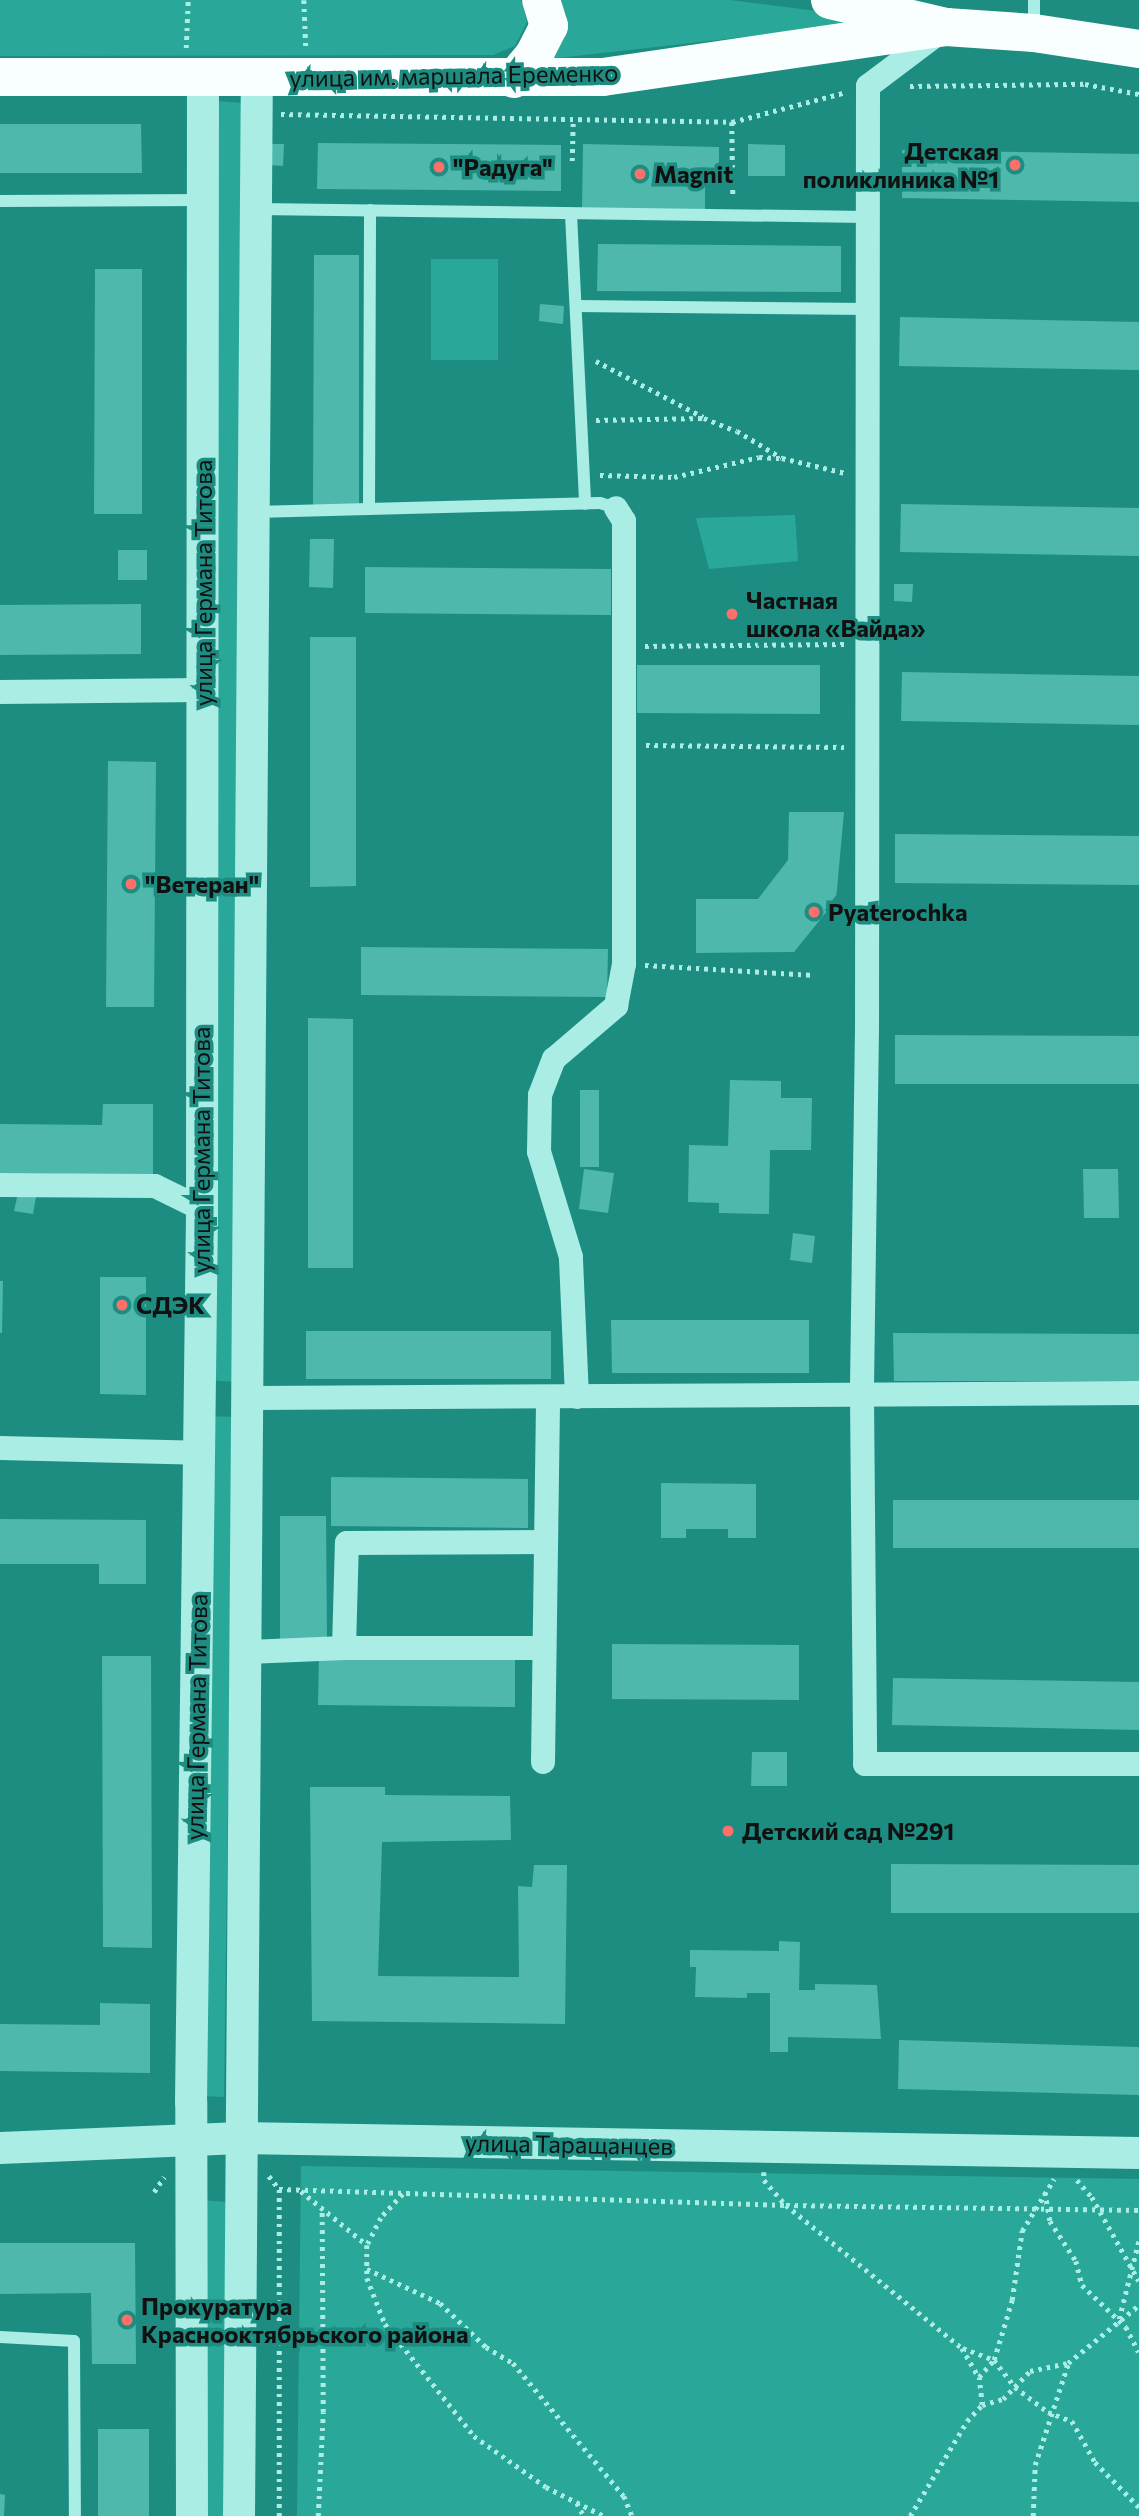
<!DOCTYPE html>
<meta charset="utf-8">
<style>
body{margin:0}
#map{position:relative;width:1139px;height:2516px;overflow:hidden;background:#1d8d82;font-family:Commissioner,sans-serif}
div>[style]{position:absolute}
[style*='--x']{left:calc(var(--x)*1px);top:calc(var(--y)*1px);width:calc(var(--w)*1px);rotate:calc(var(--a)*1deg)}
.green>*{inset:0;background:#29a899}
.building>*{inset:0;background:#4eb8ad}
.path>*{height:4.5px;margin-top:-2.25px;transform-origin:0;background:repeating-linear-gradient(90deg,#aaede5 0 3.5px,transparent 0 8.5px)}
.service>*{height:12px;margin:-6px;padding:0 6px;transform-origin:6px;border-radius:6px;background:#aaede5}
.minor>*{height:24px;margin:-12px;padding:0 12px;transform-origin:12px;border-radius:12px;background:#aaede5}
.tertiary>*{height:32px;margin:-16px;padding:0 16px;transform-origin:16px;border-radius:16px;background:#aaede5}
.trunk>*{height:38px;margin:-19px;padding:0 19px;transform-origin:19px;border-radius:19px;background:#f8fffe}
.dots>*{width:19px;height:19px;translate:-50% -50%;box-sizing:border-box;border:4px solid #1d8d82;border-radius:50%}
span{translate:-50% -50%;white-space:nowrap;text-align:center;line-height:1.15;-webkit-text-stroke:7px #1d8d82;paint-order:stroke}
.street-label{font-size:24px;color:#111}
.poi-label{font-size:24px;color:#111;font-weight:700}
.right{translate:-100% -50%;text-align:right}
.left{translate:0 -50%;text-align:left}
</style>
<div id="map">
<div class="green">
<i style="clip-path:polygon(0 0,521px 0,527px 22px,515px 46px,493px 55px,0 56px)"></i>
<i style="clip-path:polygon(562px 0,730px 0,832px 13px,849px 25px,549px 59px,560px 37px)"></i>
<i style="clip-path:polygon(214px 101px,242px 103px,236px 1382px,208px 1380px)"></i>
<i style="clip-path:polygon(431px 259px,498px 259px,498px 360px,431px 360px)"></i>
<i style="clip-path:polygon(795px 515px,798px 561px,709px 569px,696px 518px)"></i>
<i style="clip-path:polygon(207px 1416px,233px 1417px,224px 2097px,202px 2096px)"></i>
<i style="clip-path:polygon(301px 2166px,1139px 2179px,1139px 2516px,297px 2516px)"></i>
<i style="clip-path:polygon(203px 2200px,226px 2202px,223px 2516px,201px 2516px)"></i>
</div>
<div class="building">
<i style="clip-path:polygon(0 124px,141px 124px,142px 173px,0 173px)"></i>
<i style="clip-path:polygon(318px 143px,561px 145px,561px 191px,317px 189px)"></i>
<i style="clip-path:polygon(270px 144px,284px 144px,283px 166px,269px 165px)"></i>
<i style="clip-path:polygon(583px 144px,719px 147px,719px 177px,705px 177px,705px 210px,582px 208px)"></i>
<i style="clip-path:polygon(748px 144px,785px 145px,785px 176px,748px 176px)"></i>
<i style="clip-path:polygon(902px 150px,1139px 154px,1139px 202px,902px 198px)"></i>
<i style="clip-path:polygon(598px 244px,841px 246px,841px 292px,597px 291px)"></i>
<i style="clip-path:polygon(314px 255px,359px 255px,359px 505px,313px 505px)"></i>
<i style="clip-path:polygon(95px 269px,142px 269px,142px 514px,94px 514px)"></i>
<i style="clip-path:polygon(540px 304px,564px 306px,563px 324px,539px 321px)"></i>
<i style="clip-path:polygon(900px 317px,1139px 322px,1139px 370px,899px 366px)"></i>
<i style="clip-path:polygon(901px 504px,1139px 508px,1139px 556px,900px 552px)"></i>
<i style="clip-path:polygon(310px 539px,334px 539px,333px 588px,309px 587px)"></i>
<i style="clip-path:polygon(118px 550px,147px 550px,147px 580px,118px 580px)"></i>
<i style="clip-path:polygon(365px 567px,611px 569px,611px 615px,365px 613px)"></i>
<i style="clip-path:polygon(894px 584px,913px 584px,912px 602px,894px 601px)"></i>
<i style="clip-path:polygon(141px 604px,141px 654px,0 655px,0 605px)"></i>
<i style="clip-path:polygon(310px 637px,356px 637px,356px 886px,310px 887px)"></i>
<i style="clip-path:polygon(637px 665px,820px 665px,820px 714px,637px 713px)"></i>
<i style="clip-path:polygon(902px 672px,1139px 676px,1139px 725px,901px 721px)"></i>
<i style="clip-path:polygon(108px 761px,156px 762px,154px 1007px,106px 1007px)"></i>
<i style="clip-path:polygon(789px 812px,844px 812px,836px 900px,794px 952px,696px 953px,696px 899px,758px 899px,788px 860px)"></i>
<i style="clip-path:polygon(895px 834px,1139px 836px,1139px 885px,895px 883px)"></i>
<i style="clip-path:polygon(361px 947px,608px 949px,607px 997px,361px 995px)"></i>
<i style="clip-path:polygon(308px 1018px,353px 1019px,353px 1268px,308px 1268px)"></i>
<i style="clip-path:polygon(895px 1035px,1139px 1036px,1139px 1084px,895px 1084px)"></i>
<i style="clip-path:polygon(730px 1080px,781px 1081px,781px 1098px,812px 1098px,811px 1150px,770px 1150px,769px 1214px,719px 1213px,719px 1203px,688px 1202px,689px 1145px,728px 1146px)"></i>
<i style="clip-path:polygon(580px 1090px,599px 1090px,599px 1167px,580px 1167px)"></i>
<i style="clip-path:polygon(103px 1104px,153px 1104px,153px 1175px,0 1173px,0 1124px,102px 1125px)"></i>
<i style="clip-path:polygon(584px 1169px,614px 1173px,608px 1213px,579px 1209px)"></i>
<i style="clip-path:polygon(1083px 1169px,1118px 1169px,1119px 1218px,1084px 1218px)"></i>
<i style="clip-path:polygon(18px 1193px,36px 1197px,33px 1214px,14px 1211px)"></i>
<i style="clip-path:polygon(793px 1233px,815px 1236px,812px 1263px,790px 1260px)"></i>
<i style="clip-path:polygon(100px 1277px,146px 1277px,146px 1395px,100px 1394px)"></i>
<i style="clip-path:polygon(0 1281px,3px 1281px,2px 1333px,0 1333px)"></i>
<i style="clip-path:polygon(611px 1320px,809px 1320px,809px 1373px,612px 1373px)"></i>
<i style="clip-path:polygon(306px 1331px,551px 1331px,551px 1379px,306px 1379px)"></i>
<i style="clip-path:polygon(893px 1333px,1139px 1334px,1139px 1381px,894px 1381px)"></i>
<i style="clip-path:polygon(331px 1477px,528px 1479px,528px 1528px,331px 1526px)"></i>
<i style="clip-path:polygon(661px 1483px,756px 1484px,756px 1538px,728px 1538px,728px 1529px,686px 1529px,686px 1538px,661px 1538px)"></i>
<i style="clip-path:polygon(893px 1500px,1139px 1500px,1139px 1548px,893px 1548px)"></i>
<i style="clip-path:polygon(280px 1516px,326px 1516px,327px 1644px,280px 1644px)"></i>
<i style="clip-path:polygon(0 1519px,146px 1520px,146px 1584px,99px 1584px,99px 1564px,0 1564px)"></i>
<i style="clip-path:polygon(612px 1644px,799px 1645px,799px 1700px,612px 1699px)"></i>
<i style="clip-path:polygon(102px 1656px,151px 1656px,152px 1948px,103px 1947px)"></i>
<i style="clip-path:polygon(319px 1657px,515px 1658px,515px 1707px,318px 1705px)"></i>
<i style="clip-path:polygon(893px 1678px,1139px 1682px,1139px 1730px,892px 1725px)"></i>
<i style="clip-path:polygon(752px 1752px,787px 1752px,787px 1786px,751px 1786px)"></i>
<i style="clip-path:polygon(310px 1787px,385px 1787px,385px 1795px,510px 1796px,511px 1840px,382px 1842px,378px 1976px,519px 1977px,518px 1886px,532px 1887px,534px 1865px,567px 1865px,565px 2024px,312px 2021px)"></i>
<i style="clip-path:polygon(891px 1864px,1139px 1865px,1139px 1913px,891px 1913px)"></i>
<i style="clip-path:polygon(779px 1941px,800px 1942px,799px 1990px,815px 1990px,815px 1984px,877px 1985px,881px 2039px,788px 2037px,788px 2052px,770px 2052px,770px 1993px,747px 1993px,747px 1998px,695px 1997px,696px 1967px,690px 1967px,690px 1950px,779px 1951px)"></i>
<i style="clip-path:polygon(100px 2003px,150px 2004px,150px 2073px,0 2071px,0 2024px,100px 2025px)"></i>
<i style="clip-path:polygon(899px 2040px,1139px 2047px,1139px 2095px,898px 2089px)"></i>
<i style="clip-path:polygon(0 2243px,135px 2243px,136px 2364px,92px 2364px,91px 2293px,0 2294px)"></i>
<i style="clip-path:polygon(98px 2429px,149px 2429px,149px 2516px,98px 2516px)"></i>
<i style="clip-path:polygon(0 2494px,5px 2495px,4px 2516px,0 2516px)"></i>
</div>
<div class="path">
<i style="--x:304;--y:0;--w:48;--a:87.6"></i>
<i style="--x:186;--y:48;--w:48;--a:-87.6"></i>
<i style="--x:910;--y:86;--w:175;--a:-0.7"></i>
<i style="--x:1085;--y:84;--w:55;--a:10.5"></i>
<i style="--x:281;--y:114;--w:451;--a:1"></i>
<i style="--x:732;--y:122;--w:118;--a:-14.7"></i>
<i style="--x:732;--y:122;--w:76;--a:89.2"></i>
<i style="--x:572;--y:161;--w:41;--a:-88.6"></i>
<i style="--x:596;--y:361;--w:121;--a:27.6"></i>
<i style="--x:596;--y:420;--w:108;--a:-1.1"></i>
<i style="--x:704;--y:418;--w:35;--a:22"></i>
<i style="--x:737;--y:431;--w:52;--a:31"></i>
<i style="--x:782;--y:458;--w:65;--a:13.4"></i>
<i style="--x:600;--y:475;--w:74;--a:1.5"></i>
<i style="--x:674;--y:477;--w:87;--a:-13.2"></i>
<i style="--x:759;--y:457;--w:22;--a:3"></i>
<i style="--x:645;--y:646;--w:201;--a:-0.6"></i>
<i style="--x:646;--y:745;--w:198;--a:0.6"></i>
<i style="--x:645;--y:965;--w:170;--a:3.4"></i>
<i style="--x:764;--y:2172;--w:8;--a:90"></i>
<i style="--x:764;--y:2180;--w:33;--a:49"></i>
<i style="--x:786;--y:2205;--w:227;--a:39.1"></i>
<i style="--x:962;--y:2348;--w:34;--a:60"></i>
<i style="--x:269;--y:2176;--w:16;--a:52"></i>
<i style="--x:1077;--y:2180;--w:23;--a:49"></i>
<i style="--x:1092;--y:2197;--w:96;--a:60.8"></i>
<i style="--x:301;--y:2191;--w:85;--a:39.3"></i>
<i style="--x:154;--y:2192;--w:18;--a:-56"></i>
<i style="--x:1045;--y:2192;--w:29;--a:80"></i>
<i style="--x:1050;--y:2221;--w:48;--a:57"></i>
<i style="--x:1076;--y:2261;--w:25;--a:76"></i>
<i style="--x:1082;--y:2285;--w:61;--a:43.7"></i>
<i style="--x:1126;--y:2327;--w:28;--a:63"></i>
<i style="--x:403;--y:2194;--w:33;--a:133"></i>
<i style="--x:381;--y:2218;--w:30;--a:117"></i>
<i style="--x:367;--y:2245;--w:33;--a:90"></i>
<i style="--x:367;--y:2278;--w:49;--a:68.6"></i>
<i style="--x:385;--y:2324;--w:143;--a:51.5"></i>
<i style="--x:474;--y:2436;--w:88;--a:35.3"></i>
<i style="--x:546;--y:2487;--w:65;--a:26.6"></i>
<i style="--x:367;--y:2269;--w:81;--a:25"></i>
<i style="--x:440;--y:2303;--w:64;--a:43.7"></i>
<i style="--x:486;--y:2347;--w:31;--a:31"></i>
<i style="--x:513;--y:2363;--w:173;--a:50.2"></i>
<i style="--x:624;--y:2496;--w:22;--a:68"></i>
<i style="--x:1119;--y:2319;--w:81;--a:-75.8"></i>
<i style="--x:963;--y:2348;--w:33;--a:21"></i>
<i style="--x:994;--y:2360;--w:34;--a:52"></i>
<i style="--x:1015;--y:2387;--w:41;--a:37.1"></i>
<i style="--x:1048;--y:2412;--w:26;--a:21"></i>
<i style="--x:1072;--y:2421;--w:47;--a:60.7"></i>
<i style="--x:1095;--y:2462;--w:63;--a:45.6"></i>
<i style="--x:982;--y:2405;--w:22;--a:-16"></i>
<i style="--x:1003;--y:2399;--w:39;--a:-46"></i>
<i style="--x:1030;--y:2371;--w:39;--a:-12"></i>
<i style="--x:1068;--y:2363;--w:92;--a:-39.2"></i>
<i style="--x:577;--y:2503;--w:15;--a:62"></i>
<i style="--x:279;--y:2516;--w:327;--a:-90"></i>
<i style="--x:279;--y:2189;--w:507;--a:1.81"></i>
<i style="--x:786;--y:2205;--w:353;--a:0.8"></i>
<i style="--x:318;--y:2516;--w:104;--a:-87.2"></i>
<i style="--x:323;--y:2412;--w:201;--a:-90.3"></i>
<i style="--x:910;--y:2516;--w:111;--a:-59"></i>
<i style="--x:967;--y:2421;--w:22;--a:-47"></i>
<i style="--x:982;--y:2405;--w:28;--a:-96"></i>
<i style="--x:979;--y:2377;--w:23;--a:-49"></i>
<i style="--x:994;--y:2360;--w:63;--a:-73.3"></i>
<i style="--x:1012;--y:2300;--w:70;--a:-81.8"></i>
<i style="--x:1022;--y:2231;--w:61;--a:-58.4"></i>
<i style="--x:1033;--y:2516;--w:51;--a:-87.8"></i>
<i style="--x:1035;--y:2465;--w:106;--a:-71.9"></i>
</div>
<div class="service">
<i style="--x:1034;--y:0;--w:28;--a:90"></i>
<i style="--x:0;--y:201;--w:203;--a:-0.3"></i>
<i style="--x:257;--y:209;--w:611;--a:0.75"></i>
<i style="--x:571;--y:214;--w:290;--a:87.2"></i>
<i style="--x:576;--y:306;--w:292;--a:0.6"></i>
<i style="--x:369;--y:509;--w:299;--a:-89.8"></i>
<i style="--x:255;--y:512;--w:345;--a:-1.5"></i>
<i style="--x:600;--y:503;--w:17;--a:17"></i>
<i style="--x:0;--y:2337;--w:74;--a:3.1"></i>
<i style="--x:74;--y:2341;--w:175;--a:89.7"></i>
</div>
<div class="minor">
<i style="--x:940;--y:32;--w:90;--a:143.1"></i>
<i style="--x:868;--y:86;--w:943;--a:90.06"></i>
<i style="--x:867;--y:1029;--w:367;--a:90.8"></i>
<i style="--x:862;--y:1396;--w:368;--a:89.5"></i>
<i style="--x:865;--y:1764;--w:274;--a:0"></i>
<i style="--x:0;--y:692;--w:202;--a:-0.6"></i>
<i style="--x:0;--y:1185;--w:155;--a:0.4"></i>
<i style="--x:155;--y:1186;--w:52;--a:26.1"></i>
<i style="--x:577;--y:1397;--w:140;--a:-92.5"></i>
<i style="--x:571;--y:1257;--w:110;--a:-106.9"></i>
<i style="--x:539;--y:1152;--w:57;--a:-89"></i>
<i style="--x:540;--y:1095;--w:39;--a:-69"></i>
<i style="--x:554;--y:1059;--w:82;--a:-40.5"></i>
<i style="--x:616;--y:1006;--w:43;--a:-79.2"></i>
<i style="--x:624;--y:964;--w:443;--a:-90"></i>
<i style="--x:624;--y:521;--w:15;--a:-122"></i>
<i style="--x:250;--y:1398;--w:889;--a:-0.32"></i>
<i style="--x:0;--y:1448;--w:198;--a:1.4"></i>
<i style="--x:544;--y:1648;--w:200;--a:180"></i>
<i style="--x:344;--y:1648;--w:105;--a:-88.4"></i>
<i style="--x:347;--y:1543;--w:198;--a:-0.3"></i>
<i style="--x:247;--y:1652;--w:97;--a:-2.4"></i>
<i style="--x:543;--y:1762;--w:365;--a:-89.2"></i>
</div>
<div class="tertiary">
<i style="--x:0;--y:2148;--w:241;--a:-2.4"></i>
<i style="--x:241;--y:2138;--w:898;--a:0.96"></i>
<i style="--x:192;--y:2516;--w:414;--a:-90.1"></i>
<i style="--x:191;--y:2102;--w:893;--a:-89.29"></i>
<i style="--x:202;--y:1209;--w:1132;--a:-89.95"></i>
<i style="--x:239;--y:2516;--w:2439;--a:-89.58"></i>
</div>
<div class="trunk">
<i style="--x:830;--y:0;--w:119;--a:13.1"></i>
<i style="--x:946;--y:27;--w:88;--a:3.9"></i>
<i style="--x:1034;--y:33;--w:106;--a:8.7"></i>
<i style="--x:0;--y:77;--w:603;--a:0"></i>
<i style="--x:603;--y:77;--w:347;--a:-8.3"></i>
<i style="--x:514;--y:79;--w:31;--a:-50"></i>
<i style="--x:534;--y:55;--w:33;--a:-63"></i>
<i style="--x:549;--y:26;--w:27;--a:-107"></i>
</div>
<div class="dots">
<i style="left:1015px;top:165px;background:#fc7069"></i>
<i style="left:439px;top:167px;background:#fc7069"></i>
<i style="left:640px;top:174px;background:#fc7069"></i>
<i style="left:732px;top:614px;background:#fc7069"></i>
<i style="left:131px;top:884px;background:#fc7069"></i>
<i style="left:814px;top:912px;background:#fc7069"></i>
<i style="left:122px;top:1305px;background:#fc7069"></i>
<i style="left:728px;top:1831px;background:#fc7069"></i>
<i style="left:127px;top:2320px;background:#fc7069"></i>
</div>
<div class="street-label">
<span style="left:454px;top:75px;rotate:-1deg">улица им. маршала Еременко</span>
<span style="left:203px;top:583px;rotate:-90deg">улица Германа Титова</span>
<span style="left:201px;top:1150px;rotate:-90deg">улица Германа Титова</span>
<span style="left:196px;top:1717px;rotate:-89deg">улица Германа Титова</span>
<span style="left:569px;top:2144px;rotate:1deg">улица Таращанцев</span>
</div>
<div class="poi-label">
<span class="right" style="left:999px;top:165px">Детская<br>поликлиника №1</span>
<span class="left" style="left:453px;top:167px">"Радуга"</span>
<span class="left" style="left:654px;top:174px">Magnit</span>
<span class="left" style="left:746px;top:614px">Частная<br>школа «Вайда»</span>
<span class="left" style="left:145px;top:884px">"Ветеран"</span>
<span class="left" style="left:828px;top:912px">Pyaterochka</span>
<span class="left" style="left:136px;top:1305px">СДЭК</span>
<span class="left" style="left:742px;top:1831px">Детский сад №291</span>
<span class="left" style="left:141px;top:2320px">Прокуратура<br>Краснооктябрьского района</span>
</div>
</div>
